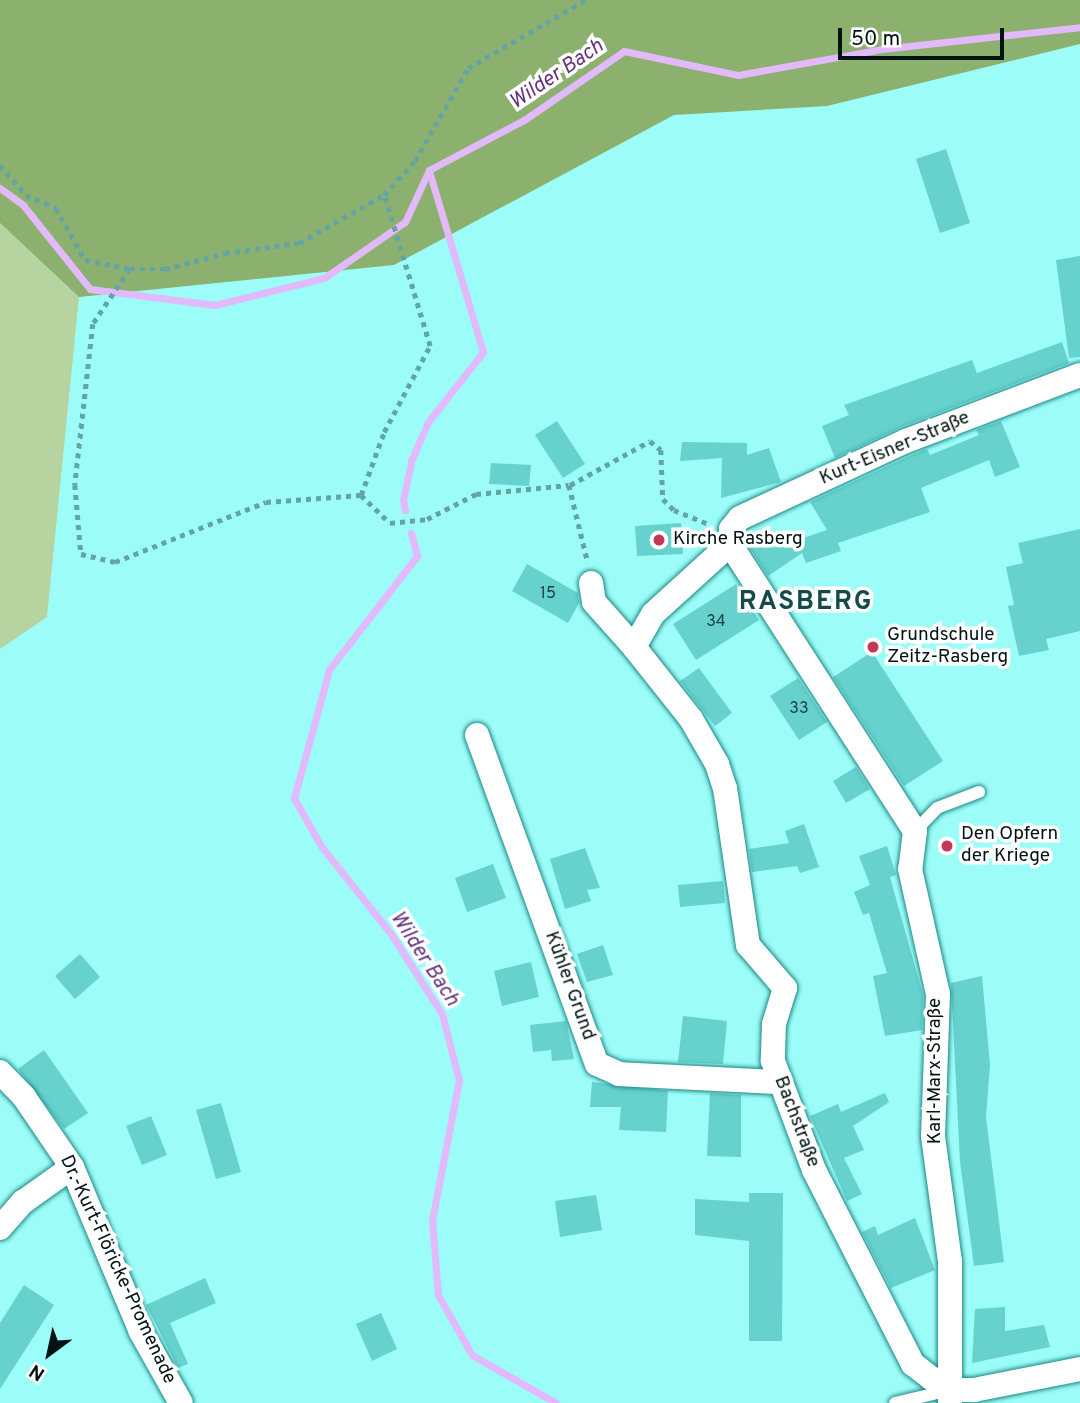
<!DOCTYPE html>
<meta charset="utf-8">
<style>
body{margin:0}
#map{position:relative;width:1080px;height:1403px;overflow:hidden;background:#9cfcf8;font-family:Overpass,sans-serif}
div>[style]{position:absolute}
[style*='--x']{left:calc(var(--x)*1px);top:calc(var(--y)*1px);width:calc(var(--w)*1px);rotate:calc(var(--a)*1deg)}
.green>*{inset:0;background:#b6d3a0}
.forest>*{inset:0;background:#8cb16f}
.stream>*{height:7px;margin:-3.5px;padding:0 3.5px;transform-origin:3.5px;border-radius:3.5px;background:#e2b9fb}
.building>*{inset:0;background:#66d1cd}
.path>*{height:4.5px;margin-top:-2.25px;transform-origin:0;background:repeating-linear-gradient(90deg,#62a5a3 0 5px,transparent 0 10px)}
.roads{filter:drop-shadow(0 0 2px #1b8885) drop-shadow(0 0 2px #1b8885)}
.service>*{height:12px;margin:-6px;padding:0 6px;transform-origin:6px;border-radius:6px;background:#fff}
.minor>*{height:24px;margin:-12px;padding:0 12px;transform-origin:12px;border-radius:12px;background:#fff}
.dots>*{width:19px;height:19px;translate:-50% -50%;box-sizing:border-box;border:4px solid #fff;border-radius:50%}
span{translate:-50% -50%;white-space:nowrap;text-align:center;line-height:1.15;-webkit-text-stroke:7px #fff;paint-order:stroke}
.number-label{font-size:16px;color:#1a4342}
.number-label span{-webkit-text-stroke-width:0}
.street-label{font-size:19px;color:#011413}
.poi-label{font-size:19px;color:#011413}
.left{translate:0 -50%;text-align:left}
.water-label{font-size:21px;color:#64337f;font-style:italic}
.district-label{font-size:26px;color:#144a48;font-weight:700;letter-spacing:2px}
.north{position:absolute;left:14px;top:1319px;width:70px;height:70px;-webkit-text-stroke:5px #fff;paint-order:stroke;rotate:213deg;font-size:19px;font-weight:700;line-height:28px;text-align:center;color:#011413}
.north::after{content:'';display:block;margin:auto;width:24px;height:32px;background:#011413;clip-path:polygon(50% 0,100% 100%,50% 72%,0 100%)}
.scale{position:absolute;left:838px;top:28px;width:166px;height:32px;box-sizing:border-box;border:4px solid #011413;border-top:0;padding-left:9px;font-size:21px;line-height:24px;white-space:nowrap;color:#011413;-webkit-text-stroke:5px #fff;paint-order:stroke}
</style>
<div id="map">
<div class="green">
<i style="clip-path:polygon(0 223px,79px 297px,47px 617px,0 649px)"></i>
</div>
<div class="forest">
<i style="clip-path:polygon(0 0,1080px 0,1080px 44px,827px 106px,674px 115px,394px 265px,79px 297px,0 223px)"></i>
</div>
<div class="stream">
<i style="--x:429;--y:170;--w:107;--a:-27.8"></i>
<i style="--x:524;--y:120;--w:121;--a:-34.6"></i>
<i style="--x:624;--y:51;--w:116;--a:11.9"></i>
<i style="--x:738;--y:75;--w:146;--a:-10.2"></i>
<i style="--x:882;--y:49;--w:199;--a:-6.3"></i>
<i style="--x:0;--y:188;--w:29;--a:36"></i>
<i style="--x:23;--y:205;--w:107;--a:51.4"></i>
<i style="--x:90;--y:289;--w:126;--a:7.3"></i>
<i style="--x:215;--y:305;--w:112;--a:-13.9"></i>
<i style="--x:324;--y:278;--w:98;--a:-34.7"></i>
<i style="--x:405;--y:222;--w:57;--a:-65.2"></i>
<i style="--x:405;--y:510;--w:10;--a:-101"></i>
<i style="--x:403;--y:500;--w:40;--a:-78"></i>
<i style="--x:411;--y:461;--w:43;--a:-66.4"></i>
<i style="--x:428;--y:422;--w:89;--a:-51.8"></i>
<i style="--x:483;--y:352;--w:189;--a:-106.6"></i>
<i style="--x:411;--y:533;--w:24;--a:75"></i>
<i style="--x:417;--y:556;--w:144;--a:127.7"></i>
<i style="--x:329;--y:670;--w:133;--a:105.3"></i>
<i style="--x:294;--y:798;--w:55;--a:60.6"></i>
<i style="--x:321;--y:846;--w:112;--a:51.5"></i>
<i style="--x:391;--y:934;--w:95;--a:57.5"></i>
<i style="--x:442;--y:1014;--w:68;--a:75.6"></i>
<i style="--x:459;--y:1080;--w:143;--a:100.9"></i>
<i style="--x:432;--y:1220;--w:75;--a:85.4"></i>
<i style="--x:438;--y:1295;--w:69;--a:60.5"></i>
<i style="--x:472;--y:1355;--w:97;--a:29.7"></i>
</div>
<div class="building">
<i style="clip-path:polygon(946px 149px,970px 223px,940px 233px,916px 159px)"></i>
<i style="clip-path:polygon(1080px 256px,1080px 357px,1069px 358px,1056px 260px)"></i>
<i style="clip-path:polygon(1062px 342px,1069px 363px,901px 427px,835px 458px,822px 426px,849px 415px,844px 405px,972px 360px,977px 373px)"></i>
<i style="clip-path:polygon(557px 421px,585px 464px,563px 478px,535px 435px)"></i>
<i style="clip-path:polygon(1001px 421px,1020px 467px,995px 477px,989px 460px,921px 488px,930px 512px,838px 543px,841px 551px,806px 563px,802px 553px,768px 576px,748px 545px,764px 534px,773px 548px,827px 530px,810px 502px,912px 455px,927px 449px,930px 455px,979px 435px,976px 430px)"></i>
<i style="clip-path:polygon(682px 442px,747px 443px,747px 455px,769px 448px,781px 482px,721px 498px,722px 458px,680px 461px)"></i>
<i style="clip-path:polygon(491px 463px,531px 465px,529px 486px,489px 484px)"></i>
<i style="clip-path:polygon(681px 523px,683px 554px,637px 556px,635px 526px)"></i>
<i style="clip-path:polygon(1080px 529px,1080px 631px,1046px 639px,1049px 650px,1019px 656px,1008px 606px,1014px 605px,1006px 567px,1023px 563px,1018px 543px)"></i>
<i style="clip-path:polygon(527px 564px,578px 593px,579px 603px,568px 623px,512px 591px)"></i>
<i style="clip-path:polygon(736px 584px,759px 620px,696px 660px,673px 624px)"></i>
<i style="clip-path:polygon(872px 652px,943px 761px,904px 786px,833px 677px)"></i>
<i style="clip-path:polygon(699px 668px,732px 713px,715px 726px,680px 681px)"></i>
<i style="clip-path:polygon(798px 678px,827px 722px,799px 740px,770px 696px)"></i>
<i style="clip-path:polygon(856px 767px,870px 789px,846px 803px,833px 781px)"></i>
<i style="clip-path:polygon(804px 824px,819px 867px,800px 873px,797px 866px,752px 872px,749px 849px,789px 843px,785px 831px)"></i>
<i style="clip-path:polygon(887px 846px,896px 875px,890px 877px,923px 995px,922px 1030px,885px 1036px,873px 976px,887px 973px,869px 913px,863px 915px,854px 892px,870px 885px,859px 856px)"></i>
<i style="clip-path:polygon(585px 848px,600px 888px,587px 890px,591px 901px,565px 909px,550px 859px)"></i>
<i style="clip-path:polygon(493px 864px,506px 898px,467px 912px,455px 878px)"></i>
<i style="clip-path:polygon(723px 881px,725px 903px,680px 907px,678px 885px)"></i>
<i style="clip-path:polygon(603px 945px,613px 975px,587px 982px,577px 954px)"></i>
<i style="clip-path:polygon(80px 954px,100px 977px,75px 999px,55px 976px)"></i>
<i style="clip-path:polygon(531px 962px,539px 997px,502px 1006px,494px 971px)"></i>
<i style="clip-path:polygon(982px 976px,990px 1065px,986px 1117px,1004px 1262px,974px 1266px,960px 1162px,951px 983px)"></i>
<i style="clip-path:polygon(683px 1016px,727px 1021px,723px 1064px,678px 1062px)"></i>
<i style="clip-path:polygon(566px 1021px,574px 1059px,552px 1061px,551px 1050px,533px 1052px,530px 1025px)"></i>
<i style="clip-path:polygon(44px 1050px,88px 1113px,64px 1129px,18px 1069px)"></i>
<i style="clip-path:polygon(592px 1082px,668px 1091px,666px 1132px,619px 1130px,621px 1107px,590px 1107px)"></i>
<i style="clip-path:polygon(710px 1093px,741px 1095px,741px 1157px,707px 1156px)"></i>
<i style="clip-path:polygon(885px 1093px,889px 1102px,853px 1126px,864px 1150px,844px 1158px,862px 1194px,847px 1201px,810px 1116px,838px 1104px,841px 1112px)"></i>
<i style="clip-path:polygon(221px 1103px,241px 1172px,216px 1179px,196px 1110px)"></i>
<i style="clip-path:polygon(151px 1116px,167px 1155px,142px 1165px,126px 1126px)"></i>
<i style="clip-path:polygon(749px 1193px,783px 1193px,782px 1341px,749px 1341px,749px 1241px,695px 1235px,695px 1199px,749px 1202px)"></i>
<i style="clip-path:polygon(596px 1195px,602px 1230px,560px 1237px,555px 1201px)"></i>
<i style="clip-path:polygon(915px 1218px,935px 1270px,891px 1288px,862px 1232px,875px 1226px,878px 1235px)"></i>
<i style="clip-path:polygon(205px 1278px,216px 1303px,170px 1323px,188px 1364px,178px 1368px,146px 1305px)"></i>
<i style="clip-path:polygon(24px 1285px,54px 1305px,0 1389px,0 1323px)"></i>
<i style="clip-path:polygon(1005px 1307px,1005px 1331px,1044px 1325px,1050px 1347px,972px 1363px,975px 1309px)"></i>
<i style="clip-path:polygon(381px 1313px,397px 1349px,372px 1361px,356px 1324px)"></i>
</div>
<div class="path">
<i style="--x:0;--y:165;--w:40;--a:49"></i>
<i style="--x:26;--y:195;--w:33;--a:23"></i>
<i style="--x:56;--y:208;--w:60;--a:60.9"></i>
<i style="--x:85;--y:260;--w:46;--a:11.3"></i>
<i style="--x:130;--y:269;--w:35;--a:0"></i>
<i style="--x:165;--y:269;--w:62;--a:-14.9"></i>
<i style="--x:225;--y:253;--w:75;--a:-7.7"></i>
<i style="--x:299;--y:243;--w:98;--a:-29.5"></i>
<i style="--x:384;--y:195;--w:46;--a:-47.6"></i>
<i style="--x:415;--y:161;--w:107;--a:-60.3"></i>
<i style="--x:468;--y:68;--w:136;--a:-30"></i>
<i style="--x:130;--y:269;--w:66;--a:123.9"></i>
<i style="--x:93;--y:324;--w:162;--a:96.4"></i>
<i style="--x:75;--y:485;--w:69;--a:85"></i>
<i style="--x:81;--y:554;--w:35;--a:13"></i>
<i style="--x:115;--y:562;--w:162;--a:-21.7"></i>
<i style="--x:266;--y:502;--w:95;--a:-4.2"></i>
<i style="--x:361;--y:495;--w:67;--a:-69.9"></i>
<i style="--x:384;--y:432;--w:98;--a:-61.9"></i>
<i style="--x:430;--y:346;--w:158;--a:-106.9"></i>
<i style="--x:570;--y:485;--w:91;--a:-28.8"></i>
<i style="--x:650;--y:441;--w:14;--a:39"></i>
<i style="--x:661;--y:450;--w:49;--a:87.7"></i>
<i style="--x:663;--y:499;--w:16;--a:45"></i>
<i style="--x:674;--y:510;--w:38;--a:22"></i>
<i style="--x:361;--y:495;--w:40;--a:44"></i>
<i style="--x:390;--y:523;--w:37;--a:-6"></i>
<i style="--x:427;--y:519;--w:55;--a:-27"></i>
<i style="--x:476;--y:494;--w:93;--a:-5.5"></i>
<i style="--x:569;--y:485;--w:80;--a:76.3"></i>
</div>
<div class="roads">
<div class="service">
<i style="--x:915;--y:831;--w:32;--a:-46"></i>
<i style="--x:937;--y:808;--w:45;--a:-20.9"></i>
<i style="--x:895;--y:1403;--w:57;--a:-13.3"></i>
</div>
<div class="minor">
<i style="--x:730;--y:544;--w:104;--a:137.7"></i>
<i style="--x:653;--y:614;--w:38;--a:120"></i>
<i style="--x:634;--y:647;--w:92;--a:51.6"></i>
<i style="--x:691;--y:719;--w:52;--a:60"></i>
<i style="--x:717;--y:764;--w:25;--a:72"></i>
<i style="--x:725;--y:788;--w:159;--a:81.7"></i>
<i style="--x:748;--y:945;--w:57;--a:49.3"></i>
<i style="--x:785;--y:988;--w:38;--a:107"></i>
<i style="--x:774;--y:1024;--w:37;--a:92"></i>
<i style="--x:773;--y:1061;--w:116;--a:69.4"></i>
<i style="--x:814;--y:1170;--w:218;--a:63"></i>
<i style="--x:913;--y:1364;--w:23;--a:38"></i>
<i style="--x:931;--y:1378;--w:23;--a:31"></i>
<i style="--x:951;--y:1390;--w:23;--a:0"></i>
<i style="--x:974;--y:1390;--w:108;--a:-11.2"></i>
<i style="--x:730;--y:544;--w:341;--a:57.2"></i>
<i style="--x:915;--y:831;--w:38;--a:97"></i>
<i style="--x:910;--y:869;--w:128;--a:77.4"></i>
<i style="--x:938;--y:994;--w:142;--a:92"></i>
<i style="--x:933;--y:1136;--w:126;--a:82.3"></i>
<i style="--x:950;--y:1261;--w:141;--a:90"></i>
<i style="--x:730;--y:544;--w:15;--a:-86"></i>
<i style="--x:731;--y:529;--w:14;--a:-51"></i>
<i style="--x:740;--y:518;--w:183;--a:-24.9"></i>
<i style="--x:906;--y:441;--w:186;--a:-20.8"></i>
<i style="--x:591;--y:583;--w:19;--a:81"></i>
<i style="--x:594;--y:602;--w:60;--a:48.4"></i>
<i style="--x:477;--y:735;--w:350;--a:70"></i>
<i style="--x:597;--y:1064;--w:24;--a:24"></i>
<i style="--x:619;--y:1074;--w:160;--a:2.9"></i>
<i style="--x:0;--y:1072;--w:35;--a:46"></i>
<i style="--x:24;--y:1097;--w:85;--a:55.6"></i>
<i style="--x:72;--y:1167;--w:179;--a:67.3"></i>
<i style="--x:141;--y:1332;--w:81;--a:60.6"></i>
<i style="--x:0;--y:1228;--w:35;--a:-49"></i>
<i style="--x:23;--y:1202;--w:60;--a:-35.5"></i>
</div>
</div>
<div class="dots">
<i style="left:659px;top:540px;background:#c63656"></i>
<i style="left:873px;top:647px;background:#c63656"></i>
<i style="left:947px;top:846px;background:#c63656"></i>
</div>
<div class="number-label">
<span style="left:548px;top:594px">15</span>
<span style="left:716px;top:622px">34</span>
<span style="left:799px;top:709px">33</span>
</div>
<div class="street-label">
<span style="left:895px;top:449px;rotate:-23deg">Kurt-Eisner-Straße</span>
<span style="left:569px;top:986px;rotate:70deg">Kühler Grund</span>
<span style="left:936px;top:1071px;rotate:-90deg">Karl-Marx-Straße</span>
<span style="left:796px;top:1122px;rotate:69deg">Bachstraße</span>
<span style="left:117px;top:1270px;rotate:65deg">Dr.-Kurt-Flöricke-Promenade</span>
</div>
<div class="poi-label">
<span class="left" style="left:673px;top:540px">Kirche Rasberg</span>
<span class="left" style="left:887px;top:647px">Grundschule<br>Zeitz-Rasberg</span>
<span class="left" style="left:961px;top:846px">Den Opfern<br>der Kriege</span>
</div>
<div class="water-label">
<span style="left:557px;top:75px;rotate:-34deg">Wilder Bach</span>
<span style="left:424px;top:959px;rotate:57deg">Wilder Bach</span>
</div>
<div class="district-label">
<span style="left:806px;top:603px">RASBERG</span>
</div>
<div class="north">N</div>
<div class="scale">50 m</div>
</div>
